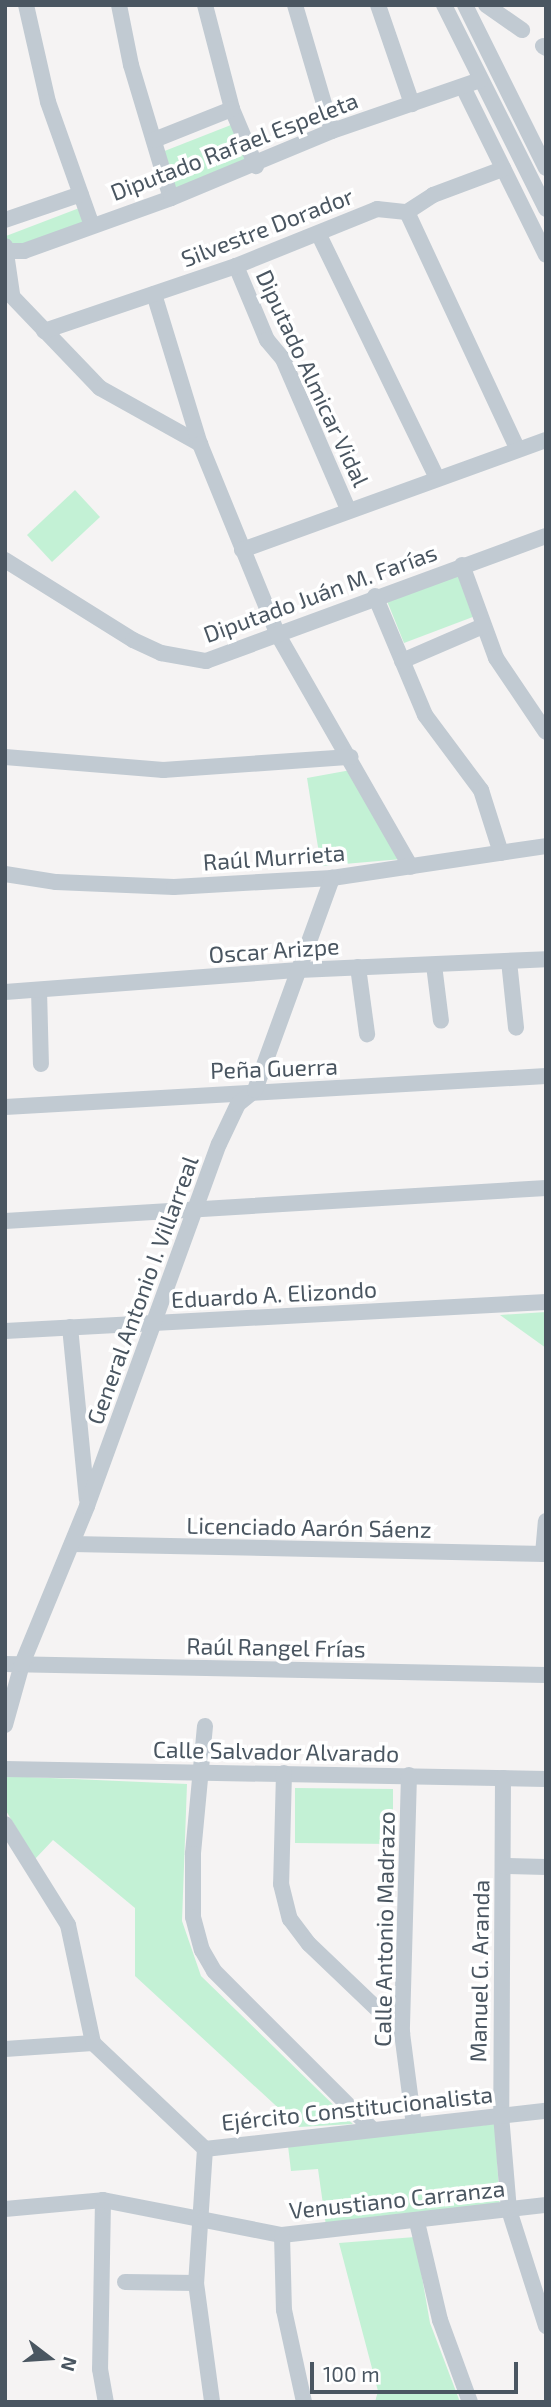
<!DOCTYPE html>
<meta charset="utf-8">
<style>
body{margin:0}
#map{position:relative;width:551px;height:2407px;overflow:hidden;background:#f5f3f3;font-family:"Exo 2",sans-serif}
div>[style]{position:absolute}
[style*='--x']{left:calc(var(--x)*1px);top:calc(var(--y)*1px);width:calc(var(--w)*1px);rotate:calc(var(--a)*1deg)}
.green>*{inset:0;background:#c3f1d5}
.minor>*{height:16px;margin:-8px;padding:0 8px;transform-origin:8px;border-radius:8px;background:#c1cad2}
span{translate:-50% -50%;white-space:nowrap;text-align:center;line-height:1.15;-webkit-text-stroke:7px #fff;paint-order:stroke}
.street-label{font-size:23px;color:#4a5661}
.frame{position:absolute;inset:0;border:7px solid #4a5661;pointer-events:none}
.north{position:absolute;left:14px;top:2323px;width:70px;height:70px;-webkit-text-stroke:5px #fff;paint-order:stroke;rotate:107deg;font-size:19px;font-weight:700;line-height:28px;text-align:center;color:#4a5661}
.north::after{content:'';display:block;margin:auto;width:24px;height:32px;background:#4a5661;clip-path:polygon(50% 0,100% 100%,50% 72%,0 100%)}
.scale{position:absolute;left:310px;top:2362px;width:208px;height:32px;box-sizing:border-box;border:4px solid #4a5661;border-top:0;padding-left:9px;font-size:21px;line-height:24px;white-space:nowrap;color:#4a5661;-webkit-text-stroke:5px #fff;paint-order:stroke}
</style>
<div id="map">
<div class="green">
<i style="clip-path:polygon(236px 123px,251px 166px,176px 193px,162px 152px)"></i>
<i style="clip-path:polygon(82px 207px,86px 221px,11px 248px,6px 236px)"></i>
<i style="clip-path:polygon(75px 490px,100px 517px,52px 562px,27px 535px)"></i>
<i style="clip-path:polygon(461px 574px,478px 615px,404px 643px,387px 601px)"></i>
<i style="clip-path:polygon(351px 770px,402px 859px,321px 866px,307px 778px)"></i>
<i style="clip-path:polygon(546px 1312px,546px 1348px,500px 1315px)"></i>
<i style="clip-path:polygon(5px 1776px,187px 1784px,182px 1921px,201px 1976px,353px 2124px,299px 2127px,135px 1976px,135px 1908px,53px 1840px,35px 1859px,5px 1809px)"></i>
<i style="clip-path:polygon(295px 1788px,393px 1789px,393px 1844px,295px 1843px)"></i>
<i style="clip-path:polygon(495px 2124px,500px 2210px,326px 2226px,318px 2169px,291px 2171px,288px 2146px)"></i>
<i style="clip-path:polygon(415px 2237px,430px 2323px,460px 2402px,375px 2402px,378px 2391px,339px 2243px)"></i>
</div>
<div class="minor">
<i style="--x:26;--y:5;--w:99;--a:77.2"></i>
<i style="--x:48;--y:102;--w:128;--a:70.4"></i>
<i style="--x:119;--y:5;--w:61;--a:78.7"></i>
<i style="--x:131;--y:65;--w:139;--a:73.3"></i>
<i style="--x:205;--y:5;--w:107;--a:75.4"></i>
<i style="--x:232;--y:109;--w:62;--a:67.2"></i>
<i style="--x:295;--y:5;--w:131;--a:73.6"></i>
<i style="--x:378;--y:5;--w:105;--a:71"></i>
<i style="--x:444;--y:5;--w:228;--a:63.4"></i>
<i style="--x:465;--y:5;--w:182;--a:63.6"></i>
<i style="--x:486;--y:5;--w:44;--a:34.8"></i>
<i style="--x:543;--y:46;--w:4;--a:34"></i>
<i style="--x:463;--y:87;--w:187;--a:63.7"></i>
<i style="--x:154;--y:140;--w:84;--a:-21.7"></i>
<i style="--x:407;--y:212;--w:260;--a:65"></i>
<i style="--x:5;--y:220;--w:80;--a:-18.9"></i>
<i style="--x:319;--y:235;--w:270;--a:64.1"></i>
<i style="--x:5;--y:246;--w:49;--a:81.7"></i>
<i style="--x:5;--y:251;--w:19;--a:0"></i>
<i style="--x:24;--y:251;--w:156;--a:-19.8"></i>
<i style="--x:171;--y:198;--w:174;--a:-22.6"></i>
<i style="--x:332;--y:131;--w:157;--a:-19"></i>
<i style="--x:236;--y:266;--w:80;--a:67.3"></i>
<i style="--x:267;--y:340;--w:25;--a:50"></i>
<i style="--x:283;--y:359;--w:163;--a:66.6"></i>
<i style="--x:5;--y:289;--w:137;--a:46.2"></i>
<i style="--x:100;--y:388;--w:115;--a:29.2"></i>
<i style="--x:154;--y:294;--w:157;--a:73"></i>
<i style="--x:200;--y:444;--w:206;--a:67.8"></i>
<i style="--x:278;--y:635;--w:267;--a:60.2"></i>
<i style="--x:44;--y:331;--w:203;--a:-18.7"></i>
<i style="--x:236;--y:266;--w:152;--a:-22"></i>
<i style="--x:377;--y:209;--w:30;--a:6"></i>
<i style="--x:407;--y:212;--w:31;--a:-33"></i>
<i style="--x:433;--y:195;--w:75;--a:-20.4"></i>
<i style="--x:242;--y:550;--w:323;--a:-19.9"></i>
<i style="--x:5;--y:560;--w:151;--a:32"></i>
<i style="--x:133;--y:640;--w:31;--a:25"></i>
<i style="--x:161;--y:653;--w:46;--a:10.1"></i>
<i style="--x:206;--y:661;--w:362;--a:-20.2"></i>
<i style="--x:462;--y:565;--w:99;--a:69.9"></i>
<i style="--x:496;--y:658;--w:89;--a:56"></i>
<i style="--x:375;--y:596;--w:129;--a:67.2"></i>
<i style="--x:425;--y:715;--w:94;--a:53.3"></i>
<i style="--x:481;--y:790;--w:66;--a:72.4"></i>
<i style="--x:402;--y:661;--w:88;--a:-23.4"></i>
<i style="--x:5;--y:757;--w:159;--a:4.7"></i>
<i style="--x:163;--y:770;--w:188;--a:-4"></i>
<i style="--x:5;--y:874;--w:52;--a:8.9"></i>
<i style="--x:56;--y:882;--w:118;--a:2.4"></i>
<i style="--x:174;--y:887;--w:158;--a:-3.3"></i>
<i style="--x:332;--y:878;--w:216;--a:-8.5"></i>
<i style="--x:509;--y:961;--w:67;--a:84"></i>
<i style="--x:434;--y:965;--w:56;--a:82.9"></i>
<i style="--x:358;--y:967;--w:68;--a:82.3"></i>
<i style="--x:39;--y:990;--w:74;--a:88.5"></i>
<i style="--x:5;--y:992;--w:295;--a:-4.3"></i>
<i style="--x:299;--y:970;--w:247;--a:-2.5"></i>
<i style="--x:5;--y:1107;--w:542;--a:-3.28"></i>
<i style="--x:5;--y:1221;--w:542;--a:-3.49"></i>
<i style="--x:70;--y:1327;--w:173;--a:84.4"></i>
<i style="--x:5;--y:1331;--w:542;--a:-3.07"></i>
<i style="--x:72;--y:1544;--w:474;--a:1.2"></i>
<i style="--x:543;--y:1554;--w:33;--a:-85"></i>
<i style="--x:5;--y:1664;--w:541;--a:1.16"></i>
<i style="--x:5;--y:1725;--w:63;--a:-74.4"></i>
<i style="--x:22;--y:1664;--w:171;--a:-67.6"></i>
<i style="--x:87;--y:1506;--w:385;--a:-70"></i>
<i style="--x:219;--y:1144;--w:44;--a:-64.6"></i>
<i style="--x:238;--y:1104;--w:22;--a:-39"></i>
<i style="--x:255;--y:1090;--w:226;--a:-70"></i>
<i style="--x:205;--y:1726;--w:129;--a:95.4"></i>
<i style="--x:193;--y:1854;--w:63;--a:90"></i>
<i style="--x:193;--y:1917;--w:34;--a:75"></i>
<i style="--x:202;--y:1950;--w:24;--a:60"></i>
<i style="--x:214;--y:1971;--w:223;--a:45"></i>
<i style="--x:5;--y:1769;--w:541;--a:1.06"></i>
<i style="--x:284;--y:1773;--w:111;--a:91.5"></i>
<i style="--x:281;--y:1884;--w:36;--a:76"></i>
<i style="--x:290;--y:1919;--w:31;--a:53"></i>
<i style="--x:309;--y:1944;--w:129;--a:43.7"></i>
<i style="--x:409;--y:1775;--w:258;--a:91.6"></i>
<i style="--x:402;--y:2033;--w:93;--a:82.6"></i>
<i style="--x:503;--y:1778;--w:337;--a:90.3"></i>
<i style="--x:501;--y:2115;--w:95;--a:85.2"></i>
<i style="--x:509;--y:2210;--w:122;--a:72.3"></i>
<i style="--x:5;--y:1824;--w:119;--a:58"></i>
<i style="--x:68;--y:1925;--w:121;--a:78"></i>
<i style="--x:503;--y:1866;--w:43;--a:1.3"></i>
<i style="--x:5;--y:2049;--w:88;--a:-3.9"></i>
<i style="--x:93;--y:2043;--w:154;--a:43.4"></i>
<i style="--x:205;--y:2149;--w:343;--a:-6.4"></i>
<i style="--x:205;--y:2149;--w:134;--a:93.8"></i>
<i style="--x:196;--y:2283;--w:120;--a:82.3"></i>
<i style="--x:103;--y:2200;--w:169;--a:91"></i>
<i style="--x:100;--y:2369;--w:34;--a:80"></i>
<i style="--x:5;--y:2209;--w:98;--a:-5.2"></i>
<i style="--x:103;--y:2200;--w:182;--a:11.1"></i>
<i style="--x:282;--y:2235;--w:266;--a:-6.5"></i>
<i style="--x:417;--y:2222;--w:101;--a:76.8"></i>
<i style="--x:440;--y:2320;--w:87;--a:69.9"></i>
<i style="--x:282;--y:2235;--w:75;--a:88.5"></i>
<i style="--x:284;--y:2310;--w:94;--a:77.7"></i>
<i style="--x:125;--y:2282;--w:71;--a:0.8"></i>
</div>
<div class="street-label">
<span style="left:234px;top:146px;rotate:-21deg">Diputado Rafael Espeleta</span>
<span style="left:267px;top:227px;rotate:-21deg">Silvestre Dorador</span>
<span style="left:313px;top:378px;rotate:65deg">Diputado Almicar Vidal</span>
<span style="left:320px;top:593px;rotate:-20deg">Diputado Juán M. Farías</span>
<span style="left:274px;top:857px;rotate:-4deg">Raúl Murrieta</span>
<span style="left:274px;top:950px;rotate:-4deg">Oscar Arizpe</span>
<span style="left:274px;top:1068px;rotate:-2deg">Peña Guerra</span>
<span style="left:142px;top:1290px;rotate:-70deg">General Antonio I. Villarreal</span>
<span style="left:274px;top:1294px;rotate:-3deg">Eduardo A. Elizondo</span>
<span style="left:309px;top:1527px;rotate:1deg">Licenciado Aarón Sáenz</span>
<span style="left:276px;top:1647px;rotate:1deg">Raúl Rangel Frías</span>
<span style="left:276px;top:1751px;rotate:1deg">Calle Salvador Alvarado</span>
<span style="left:384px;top:1929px;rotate:-89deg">Calle Antonio Madrazo</span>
<span style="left:479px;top:1971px;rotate:-89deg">Manuel G. Aranda</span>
<span style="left:357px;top:2108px;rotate:-6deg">Ejército Constitucionalista</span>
<span style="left:397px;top:2199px;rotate:-6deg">Venustiano Carranza</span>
</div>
<div class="frame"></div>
<div class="north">N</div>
<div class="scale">100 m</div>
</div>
